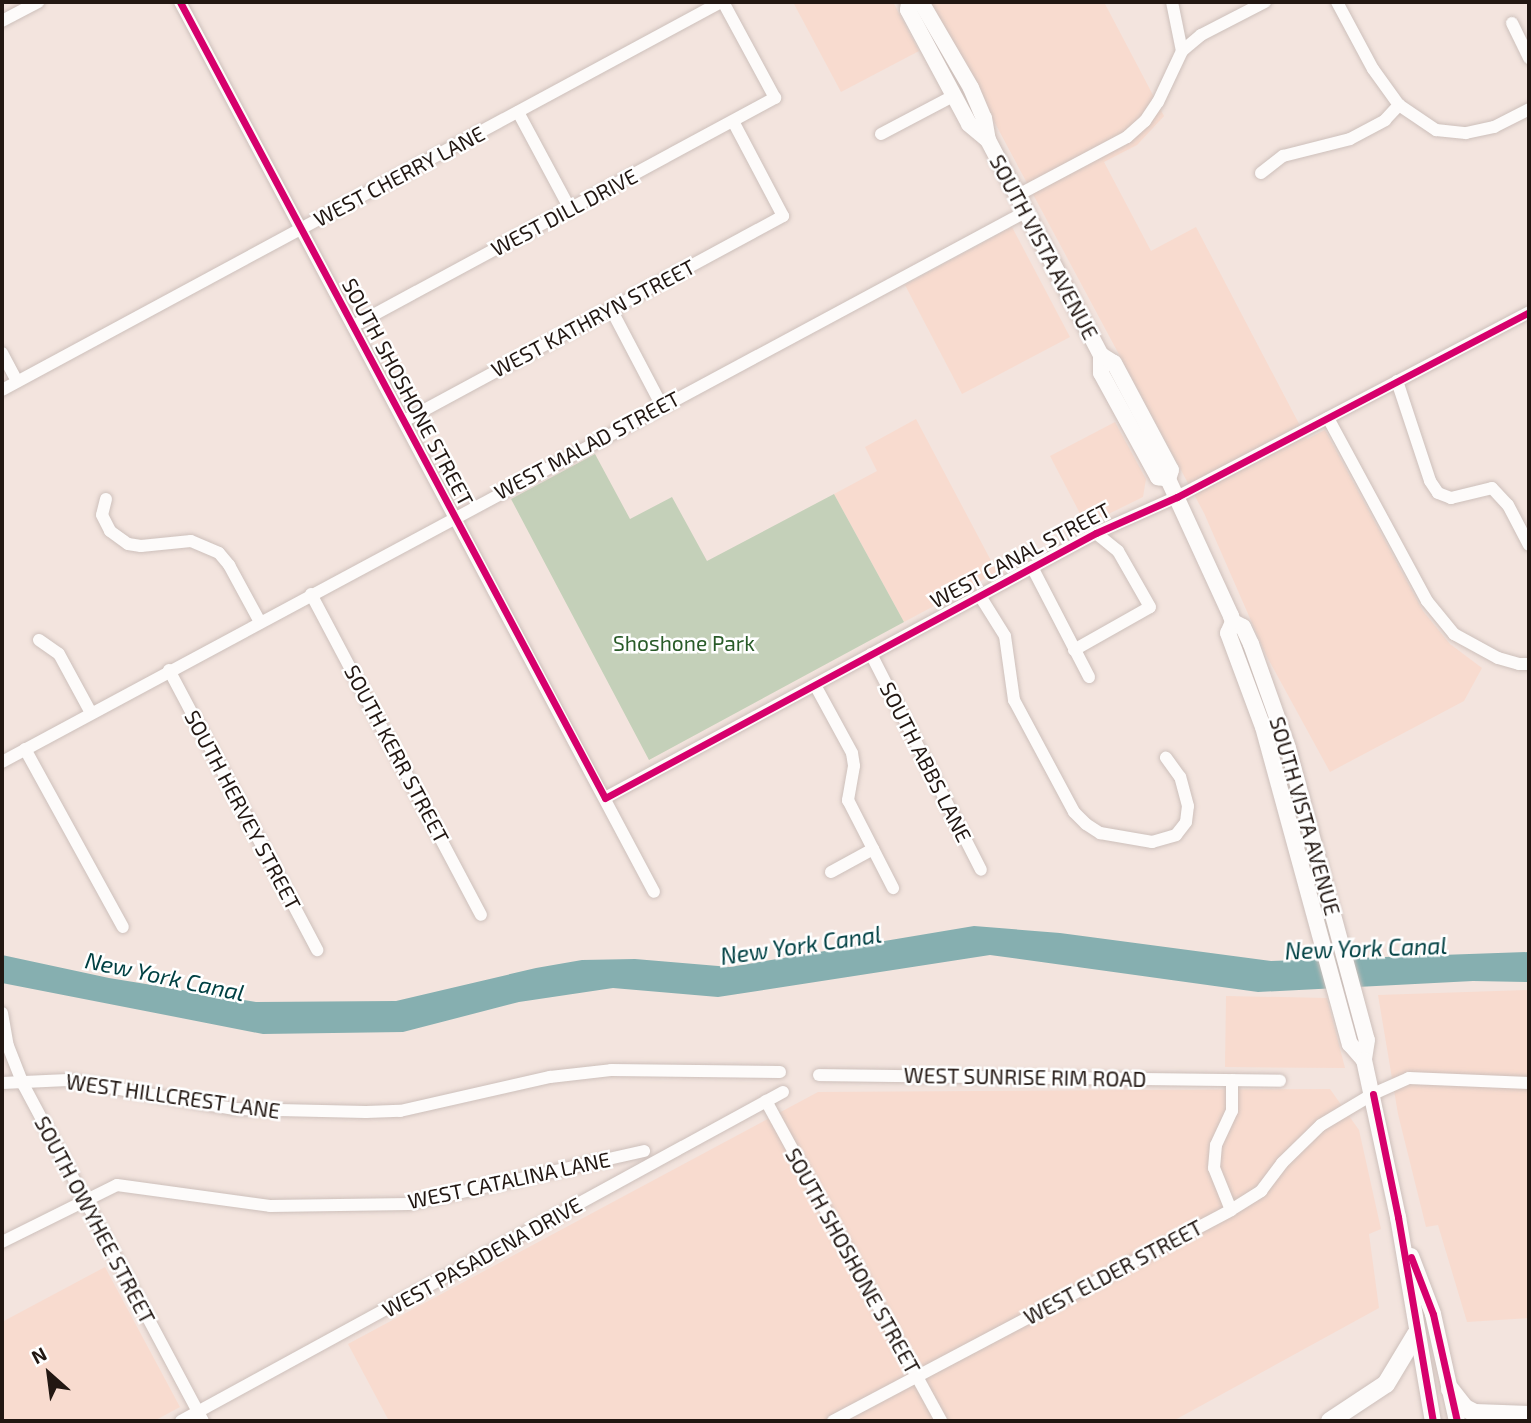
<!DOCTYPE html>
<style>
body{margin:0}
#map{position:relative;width:1531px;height:1423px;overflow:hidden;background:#f3e4de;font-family:"Exo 2",sans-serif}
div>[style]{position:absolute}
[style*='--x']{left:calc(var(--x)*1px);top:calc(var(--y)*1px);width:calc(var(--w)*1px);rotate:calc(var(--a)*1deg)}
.built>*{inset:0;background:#f8dbcf}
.green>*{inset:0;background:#c4d0b9}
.water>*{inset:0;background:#86afb0}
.roads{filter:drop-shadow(0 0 2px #cdc0bb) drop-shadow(0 0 2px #cdc0bb)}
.minor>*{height:12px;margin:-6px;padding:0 6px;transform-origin:6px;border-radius:6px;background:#fdfbfa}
.major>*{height:16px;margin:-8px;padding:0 8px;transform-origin:8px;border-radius:8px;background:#fdfbfa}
.highway>*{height:18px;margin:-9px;padding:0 9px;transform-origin:9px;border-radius:9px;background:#fdfbfa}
.cycleway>*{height:7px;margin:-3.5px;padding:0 3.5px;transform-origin:3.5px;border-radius:3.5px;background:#d6006c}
span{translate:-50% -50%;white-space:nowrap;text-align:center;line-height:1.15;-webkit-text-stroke:5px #fff;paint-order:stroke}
.street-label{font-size:21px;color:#221712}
.park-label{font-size:21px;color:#295b28}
.water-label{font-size:23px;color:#004043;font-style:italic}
.frame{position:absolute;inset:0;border:4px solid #221712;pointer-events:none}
.north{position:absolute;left:14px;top:1339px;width:70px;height:70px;-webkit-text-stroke:5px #fff;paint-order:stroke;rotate:332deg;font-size:19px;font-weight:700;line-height:28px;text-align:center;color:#221712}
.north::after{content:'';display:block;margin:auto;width:24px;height:32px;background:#221712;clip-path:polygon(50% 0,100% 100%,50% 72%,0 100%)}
</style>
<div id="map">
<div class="built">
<i style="clip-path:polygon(793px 2px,893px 2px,919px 51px,841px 92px)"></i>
<i style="clip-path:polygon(930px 2px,1104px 2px,1164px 116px,1137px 145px,1104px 162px,1151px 251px,1196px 227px,1307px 439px,1325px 430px,1423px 611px,1450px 644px,1482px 668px,1464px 701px,1330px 772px,1266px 655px,1204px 513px)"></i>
<i style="clip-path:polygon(1012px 227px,1070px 337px,962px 394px,905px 285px)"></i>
<i style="clip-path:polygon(916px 419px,997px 572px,904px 622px,834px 494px,877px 471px,865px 447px)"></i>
<i style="clip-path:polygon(1115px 422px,1146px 479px,1143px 497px,1086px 525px,1050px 456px)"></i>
<i style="clip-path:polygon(1529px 990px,1529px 1318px,1467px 1322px,1438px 1225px,1426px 1227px,1398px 1114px,1378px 995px)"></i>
<i style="clip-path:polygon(1226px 996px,1327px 998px,1345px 1068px,1225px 1067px)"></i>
<i style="clip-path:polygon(1330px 1089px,1359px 1130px,1381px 1229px,1369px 1234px,1379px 1308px,1173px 1421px,389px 1421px,348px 1344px,818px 1092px)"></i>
<i style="clip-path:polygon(105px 1267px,180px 1407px,154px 1421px,2px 1421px,2px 1322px)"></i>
</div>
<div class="green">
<i style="clip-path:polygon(595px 454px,630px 519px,672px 497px,707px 561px,834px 494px,904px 622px,649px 760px,511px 499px)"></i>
<i style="clip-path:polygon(1251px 666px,1276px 732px,1332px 935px,1327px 936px,1248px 669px)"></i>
</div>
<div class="water">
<i style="clip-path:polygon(974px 926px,1060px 933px,1271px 961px,1529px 952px,1529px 982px,1473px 981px,1258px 992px,990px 955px,718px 997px,613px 988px,519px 1002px,403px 1032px,263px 1034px,2px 983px,2px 955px,109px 978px,256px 1002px,396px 1001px,536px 968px,582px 960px,635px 959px,730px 967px)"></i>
</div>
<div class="roads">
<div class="minor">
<i style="--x:180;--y:2;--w:1008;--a:61.96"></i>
<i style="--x:1172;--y:2;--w:50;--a:78.5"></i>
<i style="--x:1337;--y:2;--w:76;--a:61.8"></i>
<i style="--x:1373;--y:69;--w:44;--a:54.2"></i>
<i style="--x:2;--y:21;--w:41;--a:-27.8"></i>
<i style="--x:1512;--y:23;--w:39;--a:64"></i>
<i style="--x:518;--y:112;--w:110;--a:61.8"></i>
<i style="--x:881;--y:134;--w:81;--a:-27.8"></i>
<i style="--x:1261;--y:173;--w:28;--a:-38"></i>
<i style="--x:1283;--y:156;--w:69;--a:-14.2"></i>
<i style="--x:1350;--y:139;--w:40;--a:-28"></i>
<i style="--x:1385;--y:120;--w:21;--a:-47"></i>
<i style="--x:1399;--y:105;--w:45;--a:34"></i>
<i style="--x:1436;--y:130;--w:30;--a:6"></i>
<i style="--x:1466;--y:133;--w:29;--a:-12"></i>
<i style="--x:1494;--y:127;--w:39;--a:-27"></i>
<i style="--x:1018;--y:195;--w:123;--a:-28"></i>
<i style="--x:1127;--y:137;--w:24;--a:-42"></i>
<i style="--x:1145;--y:121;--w:23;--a:-56"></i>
<i style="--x:1158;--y:102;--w:56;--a:-64.8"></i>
<i style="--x:1182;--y:51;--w:25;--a:-40"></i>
<i style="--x:1201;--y:35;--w:72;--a:-27.3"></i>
<i style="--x:611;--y:309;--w:110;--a:62.3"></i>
<i style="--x:353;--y:326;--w:480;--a:-28.4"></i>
<i style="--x:775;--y:98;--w:109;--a:-118.4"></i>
<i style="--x:2;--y:353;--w:32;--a:62"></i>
<i style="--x:1397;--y:381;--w:105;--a:71.7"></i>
<i style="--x:1430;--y:481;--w:14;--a:56"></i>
<i style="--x:1438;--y:493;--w:14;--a:21"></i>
<i style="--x:1451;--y:498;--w:42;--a:-13.7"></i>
<i style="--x:1492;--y:488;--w:23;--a:47"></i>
<i style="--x:1508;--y:505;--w:45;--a:62.3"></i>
<i style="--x:2;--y:390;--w:817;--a:-28.35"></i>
<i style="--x:1328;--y:418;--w:208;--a:61.6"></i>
<i style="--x:1427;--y:601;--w:43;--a:50.7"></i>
<i style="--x:1454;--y:634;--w:50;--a:28.6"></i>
<i style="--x:1498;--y:658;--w:22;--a:16"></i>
<i style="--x:1519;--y:664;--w:10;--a:0"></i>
<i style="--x:404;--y:421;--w:431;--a:-28.4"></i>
<i style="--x:783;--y:216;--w:107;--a:-117.8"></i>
<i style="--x:106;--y:499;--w:16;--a:104"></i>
<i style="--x:102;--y:515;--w:18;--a:63"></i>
<i style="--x:110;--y:531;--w:22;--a:36"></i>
<i style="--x:128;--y:544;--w:13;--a:9"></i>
<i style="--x:141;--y:546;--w:50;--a:-5.7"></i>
<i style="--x:191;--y:541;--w:30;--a:23"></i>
<i style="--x:219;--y:553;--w:16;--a:50"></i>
<i style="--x:229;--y:565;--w:65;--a:61.5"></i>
<i style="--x:1032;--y:567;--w:124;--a:62.6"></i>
<i style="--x:311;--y:594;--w:363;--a:62.1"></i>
<i style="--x:980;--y:596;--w:47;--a:58"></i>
<i style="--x:1005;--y:636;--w:65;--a:82"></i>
<i style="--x:1014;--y:700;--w:127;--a:61.8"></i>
<i style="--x:1074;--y:812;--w:17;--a:45"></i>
<i style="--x:1086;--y:824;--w:17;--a:33"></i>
<i style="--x:1100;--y:833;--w:53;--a:9.8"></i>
<i style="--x:1152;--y:842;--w:25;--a:-16"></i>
<i style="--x:1176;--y:835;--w:16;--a:-52"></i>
<i style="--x:1186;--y:822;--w:16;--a:-83"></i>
<i style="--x:1188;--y:806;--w:30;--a:-105"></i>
<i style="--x:1180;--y:777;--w:24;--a:-126"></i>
<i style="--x:39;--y:640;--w:24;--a:35"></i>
<i style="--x:59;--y:654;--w:67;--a:61.5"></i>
<i style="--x:1074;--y:650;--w:87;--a:-29.5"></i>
<i style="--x:1150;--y:607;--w:64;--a:-119.7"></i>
<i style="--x:1118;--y:551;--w:28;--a:-141"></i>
<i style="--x:871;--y:654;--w:242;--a:63"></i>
<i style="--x:169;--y:670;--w:317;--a:62.1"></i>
<i style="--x:815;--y:685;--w:77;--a:61.4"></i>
<i style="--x:852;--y:753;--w:13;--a:81"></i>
<i style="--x:854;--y:766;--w:35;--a:100"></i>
<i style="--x:848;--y:800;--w:99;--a:62.9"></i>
<i style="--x:25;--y:749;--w:203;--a:61.2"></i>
<i style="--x:2;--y:762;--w:1164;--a:-28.26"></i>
<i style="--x:605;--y:798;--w:558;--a:-28.36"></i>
<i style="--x:1096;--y:533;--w:89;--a:-24"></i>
<i style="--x:1177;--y:497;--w:398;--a:-27.7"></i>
<i style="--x:831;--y:872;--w:48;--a:-28.7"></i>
<i style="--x:2;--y:1013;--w:34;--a:80"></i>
<i style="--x:8;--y:1046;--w:41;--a:68.5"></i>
<i style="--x:23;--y:1084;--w:382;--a:61.9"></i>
<i style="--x:819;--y:1075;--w:461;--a:0.7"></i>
<i style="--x:2;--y:1083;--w:66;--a:-2.6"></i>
<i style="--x:68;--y:1080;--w:169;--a:9.9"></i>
<i style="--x:235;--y:1109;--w:131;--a:1.3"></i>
<i style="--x:366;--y:1112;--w:34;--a:-2"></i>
<i style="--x:400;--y:1111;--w:154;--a:-12.8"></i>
<i style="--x:550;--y:1077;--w:61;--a:-6.5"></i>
<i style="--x:611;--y:1070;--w:169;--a:0.7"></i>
<i style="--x:766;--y:1101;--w:365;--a:61.3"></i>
<i style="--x:1231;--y:1210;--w:45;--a:-112"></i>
<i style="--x:1214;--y:1168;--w:23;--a:-85"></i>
<i style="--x:1216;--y:1145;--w:38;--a:-65"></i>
<i style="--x:1232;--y:1111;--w:31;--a:-90"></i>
<i style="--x:2;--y:1242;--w:128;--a:-26.4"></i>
<i style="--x:117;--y:1185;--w:154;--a:7.8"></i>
<i style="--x:270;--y:1206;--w:139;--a:-0.8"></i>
<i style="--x:409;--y:1204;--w:241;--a:-12.7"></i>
<i style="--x:181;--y:1421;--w:686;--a:-28.66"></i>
<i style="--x:833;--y:1421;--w:450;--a:-27.9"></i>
<i style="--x:1231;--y:1210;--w:36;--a:-32"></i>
<i style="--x:1261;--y:1191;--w:35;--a:-53"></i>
<i style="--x:1282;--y:1163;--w:54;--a:-44.3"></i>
<i style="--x:1321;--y:1125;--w:61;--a:-30.8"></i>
<i style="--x:1373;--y:1094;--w:39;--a:-24"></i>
<i style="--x:1409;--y:1078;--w:120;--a:2.4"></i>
</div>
<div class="major">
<i style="--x:909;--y:2;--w:8;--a:97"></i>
<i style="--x:908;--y:10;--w:129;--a:61.8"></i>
<i style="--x:969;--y:124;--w:25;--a:40"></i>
<i style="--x:921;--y:2;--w:99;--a:59.8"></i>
<i style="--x:971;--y:88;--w:33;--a:67"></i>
<i style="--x:984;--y:118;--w:22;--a:80"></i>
<i style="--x:988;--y:140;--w:243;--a:62.3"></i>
<i style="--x:1101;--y:355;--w:18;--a:90"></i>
<i style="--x:1101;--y:373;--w:119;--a:61.3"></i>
<i style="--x:1158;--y:477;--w:10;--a:11"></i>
<i style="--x:1101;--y:355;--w:15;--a:32"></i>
<i style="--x:1114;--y:363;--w:121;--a:62"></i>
<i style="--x:1171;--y:470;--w:9;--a:108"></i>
<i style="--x:1168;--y:479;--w:151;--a:65.3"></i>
<i style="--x:1231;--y:616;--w:6;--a:72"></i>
<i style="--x:1233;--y:622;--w:12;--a:114"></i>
<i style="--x:1228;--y:633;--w:100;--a:69.6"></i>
<i style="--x:1263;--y:727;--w:329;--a:74.7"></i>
<i style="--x:1350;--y:1044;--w:21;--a:49"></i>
<i style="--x:1233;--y:622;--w:11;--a:27"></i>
<i style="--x:1243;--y:627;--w:19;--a:65"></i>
<i style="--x:1251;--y:644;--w:110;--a:70.4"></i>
<i style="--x:1288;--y:748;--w:302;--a:74.9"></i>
<i style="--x:1367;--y:1040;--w:20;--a:99"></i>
<i style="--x:1364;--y:1060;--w:161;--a:77.8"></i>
<i style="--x:1398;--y:1217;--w:207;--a:80.3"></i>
<i style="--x:1411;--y:1256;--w:62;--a:69.2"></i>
<i style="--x:1433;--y:1314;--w:110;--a:77.4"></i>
</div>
<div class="highway">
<i style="--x:1450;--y:1389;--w:24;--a:52"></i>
<i style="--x:1465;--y:1408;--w:11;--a:27"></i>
<i style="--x:1475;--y:1413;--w:54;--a:2.1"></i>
<i style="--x:1330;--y:1421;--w:67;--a:-33.5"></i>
<i style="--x:1386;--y:1384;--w:58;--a:-59"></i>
</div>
</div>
<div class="cycleway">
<i style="--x:180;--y:2;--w:902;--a:61.9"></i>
<i style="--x:605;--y:798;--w:558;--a:-28.36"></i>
<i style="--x:1096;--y:533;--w:89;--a:-24"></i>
<i style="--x:1177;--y:497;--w:398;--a:-27.7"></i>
<i style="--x:1373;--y:1094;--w:126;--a:78.5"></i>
<i style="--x:1398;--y:1217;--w:207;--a:80.3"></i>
<i style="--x:1411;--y:1257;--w:61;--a:68.9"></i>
<i style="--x:1433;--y:1314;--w:110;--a:77.4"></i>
</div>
<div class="street-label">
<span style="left:399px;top:176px;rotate:-28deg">WEST CHERRY LANE</span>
<span style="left:564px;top:212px;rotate:-28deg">WEST DILL DRIVE</span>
<span style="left:1044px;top:247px;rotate:62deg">SOUTH VISTA AVENUE</span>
<span style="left:593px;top:318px;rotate:-28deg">WEST KATHRYN STREET</span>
<span style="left:408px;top:392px;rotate:62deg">SOUTH SHOSHONE STREET</span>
<span style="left:587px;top:445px;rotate:-28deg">WEST MALAD STREET</span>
<span style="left:1020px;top:555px;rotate:-28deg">WEST CANAL STREET</span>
<span style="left:397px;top:754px;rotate:62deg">SOUTH KERR STREET</span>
<span style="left:926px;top:762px;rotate:63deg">SOUTH ABBS LANE</span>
<span style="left:243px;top:810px;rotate:62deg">SOUTH HERVEY STREET</span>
<span style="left:1305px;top:816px;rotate:74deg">SOUTH VISTA AVENUE</span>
<span style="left:1025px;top:1077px;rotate:1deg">WEST SUNRISE RIM ROAD</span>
<span style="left:173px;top:1096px;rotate:8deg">WEST HILLCREST LANE</span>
<span style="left:509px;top:1180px;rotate:-12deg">WEST CATALINA LANE</span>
<span style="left:95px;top:1220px;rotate:62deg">SOUTH OWYHEE STREET</span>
<span style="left:482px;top:1257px;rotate:-29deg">WEST PASADENA DRIVE</span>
<span style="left:853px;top:1261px;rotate:61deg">SOUTH SHOSHONE STREET</span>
<span style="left:1113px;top:1272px;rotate:-28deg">WEST ELDER STREET</span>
</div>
<div class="park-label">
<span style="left:684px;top:643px">Shoshone Park</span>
</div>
<div class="water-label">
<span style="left:801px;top:945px;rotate:-8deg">New York Canal</span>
<span style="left:1366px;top:948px;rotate:-2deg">New York Canal</span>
<span style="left:165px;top:976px;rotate:12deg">New York Canal</span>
</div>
<div class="frame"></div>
<div class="north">N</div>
</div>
